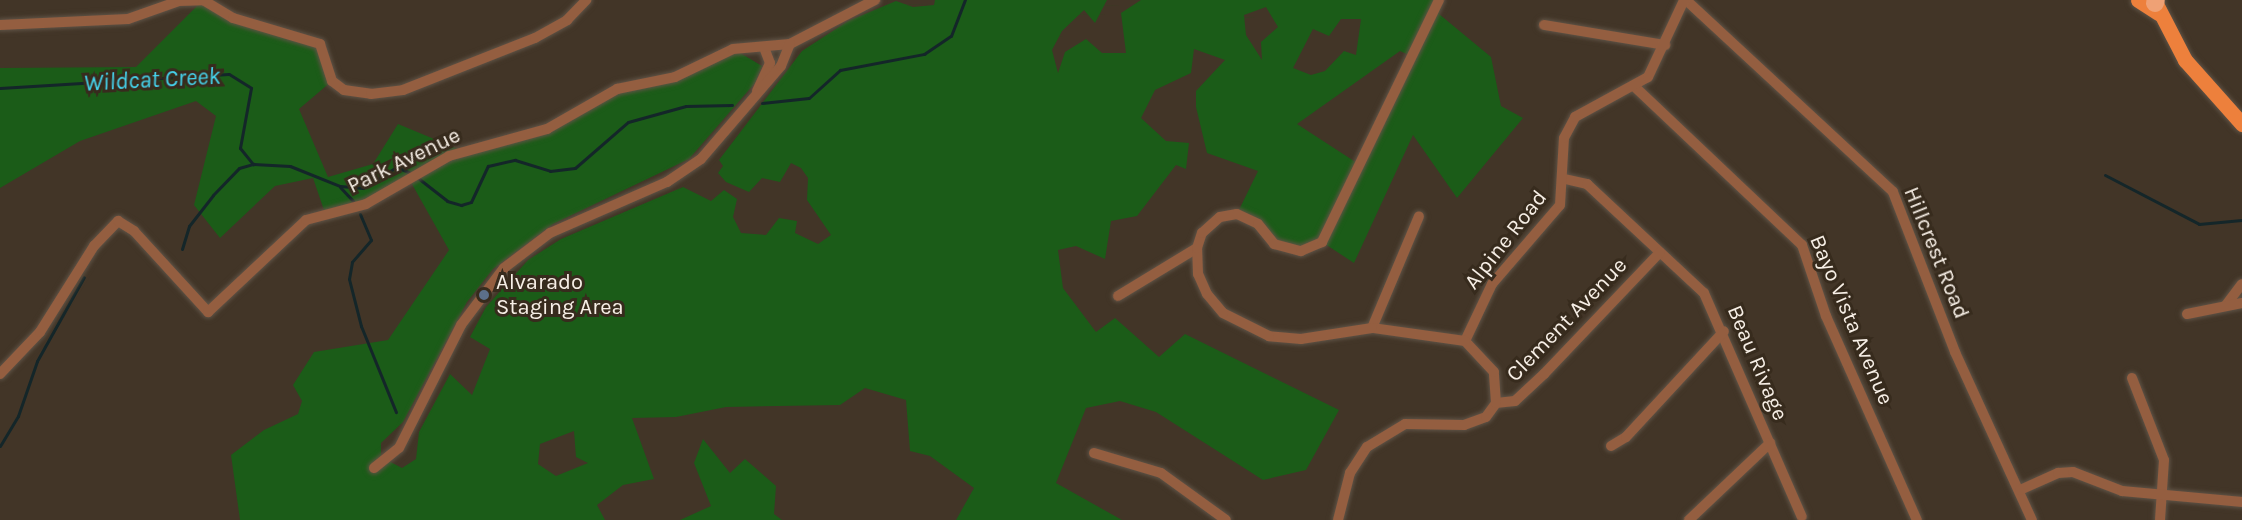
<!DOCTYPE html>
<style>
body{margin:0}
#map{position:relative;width:2242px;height:520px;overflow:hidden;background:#423527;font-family:Karla,sans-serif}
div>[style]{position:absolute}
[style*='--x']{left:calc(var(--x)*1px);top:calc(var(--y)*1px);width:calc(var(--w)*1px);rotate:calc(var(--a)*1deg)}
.green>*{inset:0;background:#1b5c18}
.stream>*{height:3px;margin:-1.5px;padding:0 1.5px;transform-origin:1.5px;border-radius:1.5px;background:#142629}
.roads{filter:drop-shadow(0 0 2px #5f5346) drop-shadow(0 0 2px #5f5346)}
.minor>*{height:10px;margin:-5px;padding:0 5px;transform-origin:5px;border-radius:5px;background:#945e40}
.primary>*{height:15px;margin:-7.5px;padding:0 7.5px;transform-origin:7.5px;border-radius:7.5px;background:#ed803c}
.motorway>*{height:18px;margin:-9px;padding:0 9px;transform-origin:9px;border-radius:9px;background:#efa175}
.dots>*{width:16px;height:16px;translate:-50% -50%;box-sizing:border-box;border:3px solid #372b1d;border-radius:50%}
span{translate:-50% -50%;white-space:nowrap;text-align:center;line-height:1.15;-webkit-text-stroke:6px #372b1d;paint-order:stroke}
.street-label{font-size:22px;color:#f7efe6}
.poi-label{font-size:22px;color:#f7efe6}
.left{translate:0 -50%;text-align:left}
.water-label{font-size:24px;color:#46d5ee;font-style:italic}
</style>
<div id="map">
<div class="green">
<i style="clip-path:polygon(evenodd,203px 0,233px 18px,320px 44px,332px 81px,299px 109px,328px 177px,373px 164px,398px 124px,463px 151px,546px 126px,616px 85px,674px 73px,732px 48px,762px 66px,755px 83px,689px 159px,553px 224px,493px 269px,467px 302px,403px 422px,381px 443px,381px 457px,402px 468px,416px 459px,419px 432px,450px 374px,472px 395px,490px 349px,470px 337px,486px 307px,528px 260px,561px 239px,683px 187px,711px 201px,724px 190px,737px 199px,733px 217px,741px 233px,766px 235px,779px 218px,797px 221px,795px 233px,818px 244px,831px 235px,807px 200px,808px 178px,801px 168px,791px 163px,780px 182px,762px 178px,749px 192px,726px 182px,718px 173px,723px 166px,719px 160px,802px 51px,848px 21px,896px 1px,913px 7px,934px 5px,935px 0,1107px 0,1095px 23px,1084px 10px,1062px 31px,1052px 50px,1058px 73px,1065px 52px,1086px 39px,1102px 53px,1126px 53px,1121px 13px,1141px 0,1443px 0,1439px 14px,1491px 57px,1501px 106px,1523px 118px,1457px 198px,1413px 135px,1354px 263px,1322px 242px,1301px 251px,1274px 244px,1237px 214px,1258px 171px,1207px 153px,1196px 107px,1196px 91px,1225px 60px,1194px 49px,1191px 73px,1155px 90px,1141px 118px,1166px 141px,1189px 143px,1186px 169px,1176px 165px,1137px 216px,1111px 221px,1105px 259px,1076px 246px,1058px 250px,1063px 288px,1096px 332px,1115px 318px,1159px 357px,1185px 334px,1339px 410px,1306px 470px,1263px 480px,1156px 412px,1120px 401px,1086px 408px,1056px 483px,1122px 520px,956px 520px,974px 488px,930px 456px,910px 451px,906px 400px,865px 388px,840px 405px,726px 407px,676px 417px,632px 418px,654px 479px,623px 485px,597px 505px,605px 520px,240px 520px,231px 455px,264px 430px,298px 414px,302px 401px,293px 385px,314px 352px,388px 340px,449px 250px,408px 177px,366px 204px,326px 216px,313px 178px,275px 186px,220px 238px,194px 205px,216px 116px,196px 101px,80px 141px,0 188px,0 68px,136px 67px,203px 0,1266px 7px,1278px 27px,1261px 42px,1262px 60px,1246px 35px,1244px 15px,1266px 7px,203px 0,1341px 19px,1361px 19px,1356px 55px,1344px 51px,1325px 71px,1311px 75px,1293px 68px,1313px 29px,1329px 36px,1341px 19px,203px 0,1400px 51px,1411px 56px,1357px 163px,1297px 124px,1400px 51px,203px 0,574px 431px,576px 457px,588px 463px,556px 476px,538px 464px,540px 444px,574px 431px)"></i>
<i style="clip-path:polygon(703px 439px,730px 473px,745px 459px,776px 486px,774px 514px,782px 520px,680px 520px,711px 506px,694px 463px)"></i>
</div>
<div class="stream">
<i style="--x:0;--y:88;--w:229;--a:-3.5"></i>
<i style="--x:229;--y:74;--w:26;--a:32"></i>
<i style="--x:251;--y:88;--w:61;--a:100.4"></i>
<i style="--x:240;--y:148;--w:21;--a:51"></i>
<i style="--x:253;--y:164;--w:37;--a:3"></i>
<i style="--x:290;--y:166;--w:54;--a:21.8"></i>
<i style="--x:340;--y:186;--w:23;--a:5"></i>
<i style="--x:363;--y:188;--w:39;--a:-32"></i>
<i style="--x:396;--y:167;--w:18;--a:22"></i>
<i style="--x:762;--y:103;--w:47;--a:-6.1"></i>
<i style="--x:809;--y:98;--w:42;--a:-42.1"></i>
<i style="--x:840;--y:70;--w:86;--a:-10.8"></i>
<i style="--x:924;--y:54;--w:32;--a:-34"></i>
<i style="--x:951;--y:36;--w:39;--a:-69"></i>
<i style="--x:2105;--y:175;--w:106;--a:27.5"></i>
<i style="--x:2199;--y:224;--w:43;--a:-5.3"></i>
<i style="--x:418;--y:178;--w:37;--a:38"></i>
<i style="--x:447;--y:201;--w:15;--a:16"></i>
<i style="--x:461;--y:205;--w:10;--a:-17"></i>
<i style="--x:471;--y:202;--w:40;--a:-65"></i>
<i style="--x:488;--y:166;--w:28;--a:-13"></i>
<i style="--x:515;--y:160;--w:37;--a:17"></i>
<i style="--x:550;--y:171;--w:25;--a:-7"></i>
<i style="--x:575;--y:168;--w:70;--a:-41"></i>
<i style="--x:628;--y:122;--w:60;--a:-15.4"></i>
<i style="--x:686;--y:106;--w:46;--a:-1.2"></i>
<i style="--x:340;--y:187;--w:19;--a:47"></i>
<i style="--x:360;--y:214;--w:28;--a:67"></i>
<i style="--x:371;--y:240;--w:29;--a:131"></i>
<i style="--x:352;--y:262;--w:17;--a:100"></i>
<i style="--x:349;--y:279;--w:49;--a:75.7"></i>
<i style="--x:361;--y:326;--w:93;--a:67.9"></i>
<i style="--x:182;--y:249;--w:24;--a:-73"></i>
<i style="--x:189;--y:226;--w:39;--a:-52"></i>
<i style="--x:213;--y:195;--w:37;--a:-46"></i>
<i style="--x:239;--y:168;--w:15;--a:-16"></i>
<i style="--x:0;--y:446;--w:35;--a:-59"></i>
<i style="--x:18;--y:416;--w:58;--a:-70.9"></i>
<i style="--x:37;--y:361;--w:96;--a:-60.8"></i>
</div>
<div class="roads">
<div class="minor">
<i style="--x:1686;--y:0;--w:282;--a:42.8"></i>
<i style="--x:1893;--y:192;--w:172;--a:68.8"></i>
<i style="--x:1955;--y:352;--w:185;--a:65.4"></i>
<i style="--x:0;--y:25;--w:128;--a:-2.7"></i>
<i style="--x:128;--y:19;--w:54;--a:-19.4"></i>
<i style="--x:179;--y:1;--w:24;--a:-2"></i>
<i style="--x:203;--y:0;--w:35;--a:31"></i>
<i style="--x:233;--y:18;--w:91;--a:16.6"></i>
<i style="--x:320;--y:44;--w:39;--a:72"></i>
<i style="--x:332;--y:81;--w:15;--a:37"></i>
<i style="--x:344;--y:90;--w:27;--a:8"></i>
<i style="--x:371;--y:94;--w:32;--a:-7"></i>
<i style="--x:403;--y:90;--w:142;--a:-21.5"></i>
<i style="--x:535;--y:38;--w:37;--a:-29"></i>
<i style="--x:567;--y:20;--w:28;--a:-46"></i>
<i style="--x:1544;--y:25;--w:123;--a:9.4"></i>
<i style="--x:1635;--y:87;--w:230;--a:43.4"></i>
<i style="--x:1802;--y:245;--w:75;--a:71.3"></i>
<i style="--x:1826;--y:316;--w:223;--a:66"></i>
<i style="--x:757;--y:91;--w:31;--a:-65"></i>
<i style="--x:770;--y:63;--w:17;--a:-111"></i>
<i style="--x:1565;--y:179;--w:23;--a:13"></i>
<i style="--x:1587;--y:184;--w:160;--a:43"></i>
<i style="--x:1704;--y:293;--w:244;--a:66.4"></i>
<i style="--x:1118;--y:296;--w:92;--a:-31.3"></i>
<i style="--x:2226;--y:305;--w:26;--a:-53"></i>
<i style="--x:2187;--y:314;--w:56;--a:-11.3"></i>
<i style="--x:1372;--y:328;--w:121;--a:-67.2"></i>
<i style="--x:1465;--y:341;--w:63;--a:-64.7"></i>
<i style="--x:1492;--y:284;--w:104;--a:-49.3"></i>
<i style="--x:1560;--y:205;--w:67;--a:-86.6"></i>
<i style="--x:1564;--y:138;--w:24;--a:-62"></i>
<i style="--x:1575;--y:117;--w:83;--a:-28.7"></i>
<i style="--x:1648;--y:77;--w:85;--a:-64.9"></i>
<i style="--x:0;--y:374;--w:58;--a:-46.4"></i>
<i style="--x:40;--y:332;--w:102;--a:-57.9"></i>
<i style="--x:94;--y:246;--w:35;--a:-46"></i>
<i style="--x:118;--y:221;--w:19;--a:32"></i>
<i style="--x:134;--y:231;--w:110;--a:47.6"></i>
<i style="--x:208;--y:312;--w:134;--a:-43.2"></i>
<i style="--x:306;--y:220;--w:62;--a:-14.9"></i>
<i style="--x:366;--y:204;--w:96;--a:-30"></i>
<i style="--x:449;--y:156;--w:102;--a:-15.4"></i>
<i style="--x:547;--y:129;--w:81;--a:-29.7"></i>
<i style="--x:617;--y:89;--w:59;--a:-11.7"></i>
<i style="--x:675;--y:77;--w:64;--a:-25.8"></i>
<i style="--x:733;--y:49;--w:57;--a:-5"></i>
<i style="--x:790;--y:44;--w:96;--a:-27.4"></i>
<i style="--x:2132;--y:378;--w:88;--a:68.7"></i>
<i style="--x:2164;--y:460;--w:60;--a:93.8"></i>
<i style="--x:1496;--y:403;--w:19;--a:-6"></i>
<i style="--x:1515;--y:401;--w:40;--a:-43"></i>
<i style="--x:1544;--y:374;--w:168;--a:-46.4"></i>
<i style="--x:1611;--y:446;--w:17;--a:-31"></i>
<i style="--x:1626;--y:437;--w:144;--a:-47.2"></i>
<i style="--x:1094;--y:453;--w:70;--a:16.6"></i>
<i style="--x:1161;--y:473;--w:80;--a:35.9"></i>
<i style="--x:374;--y:468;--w:32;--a:-39"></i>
<i style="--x:399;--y:448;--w:138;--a:-63.2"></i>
<i style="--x:461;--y:325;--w:71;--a:-53"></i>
<i style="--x:504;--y:268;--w:58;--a:-37.3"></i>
<i style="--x:550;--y:233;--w:128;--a:-23.6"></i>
<i style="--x:667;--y:182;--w:41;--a:-34.1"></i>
<i style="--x:701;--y:159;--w:123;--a:-49.3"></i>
<i style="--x:781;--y:66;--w:24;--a:-68"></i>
<i style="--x:2020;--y:490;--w:42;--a:-24.1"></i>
<i style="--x:2058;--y:473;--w:15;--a:-4"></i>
<i style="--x:2073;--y:472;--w:53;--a:21.2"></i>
<i style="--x:2122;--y:491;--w:121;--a:5.2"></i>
<i style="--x:1338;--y:520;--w:49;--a:-75.7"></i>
<i style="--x:1350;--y:473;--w:31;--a:-57"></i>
<i style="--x:1367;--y:447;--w:44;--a:-31.2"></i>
<i style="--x:1405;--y:424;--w:59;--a:1"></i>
<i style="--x:1464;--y:425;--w:23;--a:-20"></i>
<i style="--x:1486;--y:417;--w:17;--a:-54"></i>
<i style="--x:1496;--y:403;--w:31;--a:-94"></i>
<i style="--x:1494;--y:372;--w:42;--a:-133.1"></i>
<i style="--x:1465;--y:341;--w:94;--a:-172"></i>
<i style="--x:1372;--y:328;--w:72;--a:171.2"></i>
<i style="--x:1301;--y:339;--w:32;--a:-175"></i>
<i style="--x:1269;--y:336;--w:51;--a:-153.4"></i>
<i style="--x:1223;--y:313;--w:25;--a:-130"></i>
<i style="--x:1207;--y:294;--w:22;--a:-114"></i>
<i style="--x:1198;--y:274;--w:26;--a:-92"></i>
<i style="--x:1197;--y:248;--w:16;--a:-72"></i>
<i style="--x:1202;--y:233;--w:24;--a:-42"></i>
<i style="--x:1220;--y:217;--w:17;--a:-10"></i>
<i style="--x:1237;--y:214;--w:23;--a:25"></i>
<i style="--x:1258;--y:224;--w:26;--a:51"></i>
<i style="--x:1274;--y:244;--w:28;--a:15"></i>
<i style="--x:1301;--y:251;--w:23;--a:-23"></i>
<i style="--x:1322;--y:242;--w:269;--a:-64.2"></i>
<i style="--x:1689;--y:520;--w:112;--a:-43.5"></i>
</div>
<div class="primary">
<i style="--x:2138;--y:0;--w:24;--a:33"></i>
<i style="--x:2154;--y:0;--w:68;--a:62.7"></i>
<i style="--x:2185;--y:60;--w:86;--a:48.3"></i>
</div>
<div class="motorway">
<i style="--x:2155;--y:3;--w:3;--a:-72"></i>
</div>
</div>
<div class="dots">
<i style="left:484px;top:295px;background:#5c6f8a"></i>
</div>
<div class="street-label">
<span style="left:404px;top:161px;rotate:-26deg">Park Avenue</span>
<span style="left:1506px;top:240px;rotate:-52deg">Alpine Road</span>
<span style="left:1936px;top:253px;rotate:68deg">Hillcrest Road</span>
<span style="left:1567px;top:320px;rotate:-46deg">Clement Avenue</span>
<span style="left:1851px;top:320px;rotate:67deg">Bayo Vista Avenue</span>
<span style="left:1757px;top:363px;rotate:67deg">Beau Rivage</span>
</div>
<div class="poi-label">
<span class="left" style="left:496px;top:295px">Alvarado<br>Staging Area</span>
</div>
<div class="water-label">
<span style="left:152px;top:80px;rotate:-3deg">Wildcat Creek</span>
</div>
</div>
